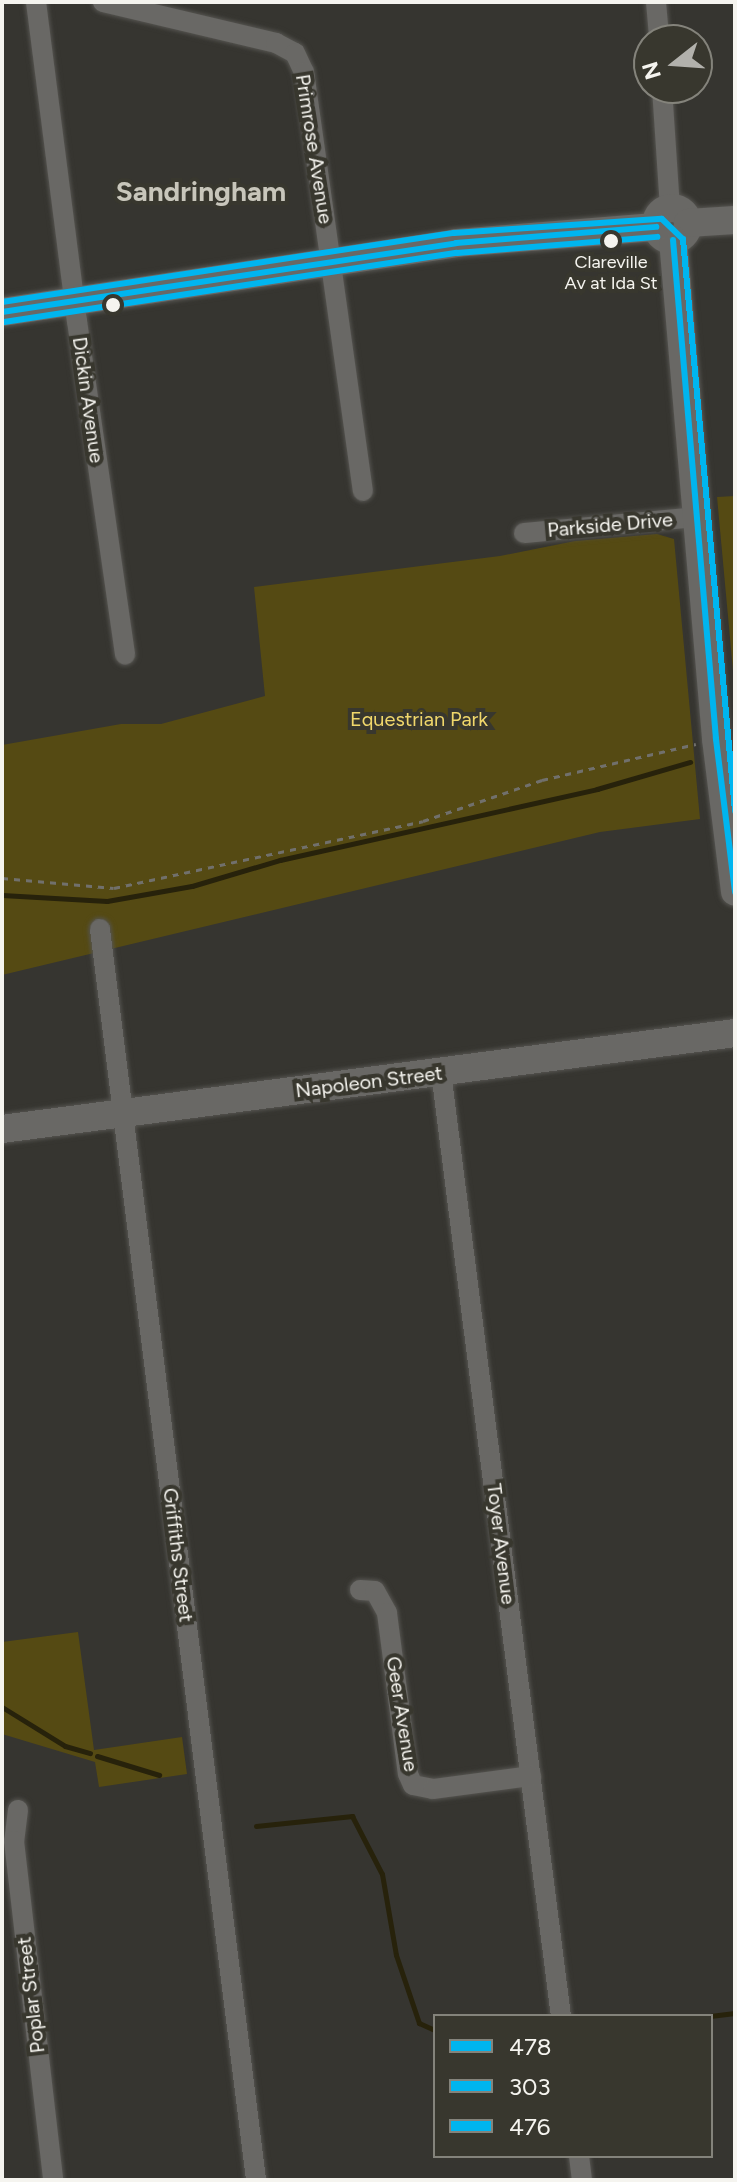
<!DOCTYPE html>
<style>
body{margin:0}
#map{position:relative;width:737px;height:2182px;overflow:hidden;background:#363530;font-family:Figtree,sans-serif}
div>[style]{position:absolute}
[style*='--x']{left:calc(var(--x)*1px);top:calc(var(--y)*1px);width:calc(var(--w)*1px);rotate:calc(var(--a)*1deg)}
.green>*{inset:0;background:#554a13}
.stream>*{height:5px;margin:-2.5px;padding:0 2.5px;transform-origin:2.5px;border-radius:2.5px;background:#27220b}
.path>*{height:3px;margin-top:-1.5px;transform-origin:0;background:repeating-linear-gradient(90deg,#71706c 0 6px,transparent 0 12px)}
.roads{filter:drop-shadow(0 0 2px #555450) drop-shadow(0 0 2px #555450)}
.street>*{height:20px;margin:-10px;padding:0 10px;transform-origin:10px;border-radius:10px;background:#696865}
.secondary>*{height:28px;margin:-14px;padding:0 14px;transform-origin:14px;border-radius:14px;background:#696865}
.secondary>.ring{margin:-14px;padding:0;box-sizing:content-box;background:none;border:28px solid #696865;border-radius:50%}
.bus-1>*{height:6px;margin:-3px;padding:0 3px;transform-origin:3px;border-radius:3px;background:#00b5ef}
.bus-2>*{height:6px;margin:-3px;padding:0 3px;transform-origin:3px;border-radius:3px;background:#00b5ef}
.bus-3>*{height:6px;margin:-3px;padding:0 3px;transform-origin:3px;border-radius:3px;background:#00b5ef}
.dots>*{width:22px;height:22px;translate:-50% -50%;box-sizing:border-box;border:4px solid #38372e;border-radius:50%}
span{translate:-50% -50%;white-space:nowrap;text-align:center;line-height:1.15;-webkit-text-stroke:8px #38372e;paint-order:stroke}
.bus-label{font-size:18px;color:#f5f4ef}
.street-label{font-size:20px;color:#f5f4ef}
.park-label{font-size:20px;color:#f0d76b}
.district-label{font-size:28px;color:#c8c6bb;font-weight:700}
.frame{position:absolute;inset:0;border:4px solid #f5f4ef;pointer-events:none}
.legend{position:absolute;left:433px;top:2014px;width:280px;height:144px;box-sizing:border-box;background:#38372e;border:2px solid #84837b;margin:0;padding:10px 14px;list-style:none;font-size:24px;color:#f5f4ef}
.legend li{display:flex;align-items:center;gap:16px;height:40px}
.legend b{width:40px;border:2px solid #84837b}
.north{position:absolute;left:633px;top:24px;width:80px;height:80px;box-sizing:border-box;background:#38372e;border:2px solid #84837b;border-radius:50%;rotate:253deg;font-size:22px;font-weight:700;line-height:32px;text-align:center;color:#f5f4ef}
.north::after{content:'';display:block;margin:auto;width:28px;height:36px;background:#b2b1ac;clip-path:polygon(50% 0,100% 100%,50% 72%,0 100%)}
</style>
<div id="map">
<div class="green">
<i style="clip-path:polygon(735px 496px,735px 692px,717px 497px)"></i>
<i style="clip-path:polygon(657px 534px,674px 539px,700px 819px,600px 832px,2px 975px,2px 745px,121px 724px,161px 724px,265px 696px,254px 587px,500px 556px,575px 541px)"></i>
<i style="clip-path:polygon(78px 1632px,94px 1750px,182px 1737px,187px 1774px,99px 1787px,95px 1762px,2px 1734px,2px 1642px)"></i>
</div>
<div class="stream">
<i style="--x:2;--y:895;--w:105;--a:3.3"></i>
<i style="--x:107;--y:901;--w:86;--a:-10"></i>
<i style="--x:192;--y:886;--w:92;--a:-16.5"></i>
<i style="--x:280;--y:860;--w:325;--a:-12.6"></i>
<i style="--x:597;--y:789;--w:97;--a:-16.2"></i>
<i style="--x:2;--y:1707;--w:74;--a:31.8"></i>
<i style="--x:65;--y:1746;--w:26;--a:16"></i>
<i style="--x:97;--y:1756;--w:65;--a:17"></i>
<i style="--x:256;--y:1826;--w:97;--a:-5.9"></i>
<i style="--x:352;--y:1816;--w:65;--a:62.7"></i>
<i style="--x:382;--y:1874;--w:82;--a:80.2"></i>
<i style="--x:396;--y:1955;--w:72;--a:71.3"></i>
<i style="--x:419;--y:2023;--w:17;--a:24"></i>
<i style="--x:710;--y:2016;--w:25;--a:-7"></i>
</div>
<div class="path">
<i style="--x:2;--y:878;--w:112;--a:5.1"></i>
<i style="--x:114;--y:888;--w:316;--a:-12.2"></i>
<i style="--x:423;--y:821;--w:126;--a:-19"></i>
<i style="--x:542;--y:780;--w:158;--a:-13.2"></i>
</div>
<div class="roads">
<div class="street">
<i style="--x:36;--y:2;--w:322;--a:82.7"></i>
<i style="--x:77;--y:321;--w:337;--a:81.8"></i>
<i style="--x:103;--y:2;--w:178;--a:13.3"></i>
<i style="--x:276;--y:43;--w:21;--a:28"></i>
<i style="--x:295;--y:53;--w:21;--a:65"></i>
<i style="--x:304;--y:72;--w:423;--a:82"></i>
<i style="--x:656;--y:2;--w:38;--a:85"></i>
<i style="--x:662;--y:88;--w:120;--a:86.2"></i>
<i style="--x:524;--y:533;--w:173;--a:-5.3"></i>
<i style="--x:100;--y:929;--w:1261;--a:82.89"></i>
<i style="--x:441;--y:1072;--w:952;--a:82.76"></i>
<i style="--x:360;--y:1590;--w:15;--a:4"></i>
<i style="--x:375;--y:1591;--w:25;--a:61"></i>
<i style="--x:387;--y:1613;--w:162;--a:82.6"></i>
<i style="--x:408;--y:1774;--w:12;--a:66"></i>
<i style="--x:413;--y:1785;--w:20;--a:11"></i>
<i style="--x:433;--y:1789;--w:99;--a:-7.6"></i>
<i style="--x:18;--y:1810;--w:31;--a:97"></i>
<i style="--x:14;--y:1841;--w:341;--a:83.4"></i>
<i style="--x:579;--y:2156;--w:24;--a:83"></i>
</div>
<div class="secondary">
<i class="ring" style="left:656px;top:208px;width:4px;height:4px"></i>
<i style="--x:688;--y:223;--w:47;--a:-3.7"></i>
<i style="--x:673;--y:240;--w:501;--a:85.07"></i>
<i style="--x:716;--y:739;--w:154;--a:82.9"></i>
<i style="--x:2;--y:312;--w:459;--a:-8.6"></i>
<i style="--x:456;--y:243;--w:201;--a:-4.6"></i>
<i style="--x:2;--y:1129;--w:739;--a:-7.46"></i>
</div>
</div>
<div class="bus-1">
<i style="--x:673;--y:240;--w:501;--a:85.07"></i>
<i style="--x:716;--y:739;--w:154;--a:82.9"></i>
<i style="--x:2;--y:312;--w:459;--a:-8.6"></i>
<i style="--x:456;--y:243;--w:201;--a:-4.6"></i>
</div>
<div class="bus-2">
<i style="--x:4;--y:322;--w:458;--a:-8.7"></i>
<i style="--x:457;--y:253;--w:201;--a:-4.6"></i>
</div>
<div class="bus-3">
<i style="--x:2;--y:302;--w:457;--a:-8.7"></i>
<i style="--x:454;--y:233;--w:208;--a:-3.9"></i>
<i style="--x:662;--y:219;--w:29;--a:44"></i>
<i style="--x:683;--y:239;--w:574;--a:84.81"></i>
</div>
<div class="dots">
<i style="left:611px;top:241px;background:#f5f4ef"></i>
<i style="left:113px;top:305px;background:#f5f4ef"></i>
</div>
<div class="bus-label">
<span style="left:611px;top:273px">Clareville<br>Av at Ida St</span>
</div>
<div class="street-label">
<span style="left:314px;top:149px;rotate:81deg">Primrose Avenue</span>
<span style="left:88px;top:400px;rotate:82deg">Dickin Avenue</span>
<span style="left:610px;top:525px;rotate:-5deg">Parkside Drive</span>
<span style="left:369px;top:1082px;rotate:-7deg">Napoleon Street</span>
<span style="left:501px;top:1544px;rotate:83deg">Toyer Avenue</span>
<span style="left:178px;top:1555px;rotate:83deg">Griffiths Street</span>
<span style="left:402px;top:1714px;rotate:81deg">Geer Avenue</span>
<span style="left:31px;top:1995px;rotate:-97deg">Poplar Street</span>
</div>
<div class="park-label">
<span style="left:419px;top:719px">Equestrian Park</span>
</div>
<div class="district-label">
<span style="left:201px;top:191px">Sandringham</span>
</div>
<div class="frame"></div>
<ul class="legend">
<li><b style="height:10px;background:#00b5ef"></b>478</li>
<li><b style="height:10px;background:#00b5ef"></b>303</li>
<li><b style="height:10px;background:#00b5ef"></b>476</li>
</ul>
<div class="north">N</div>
</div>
